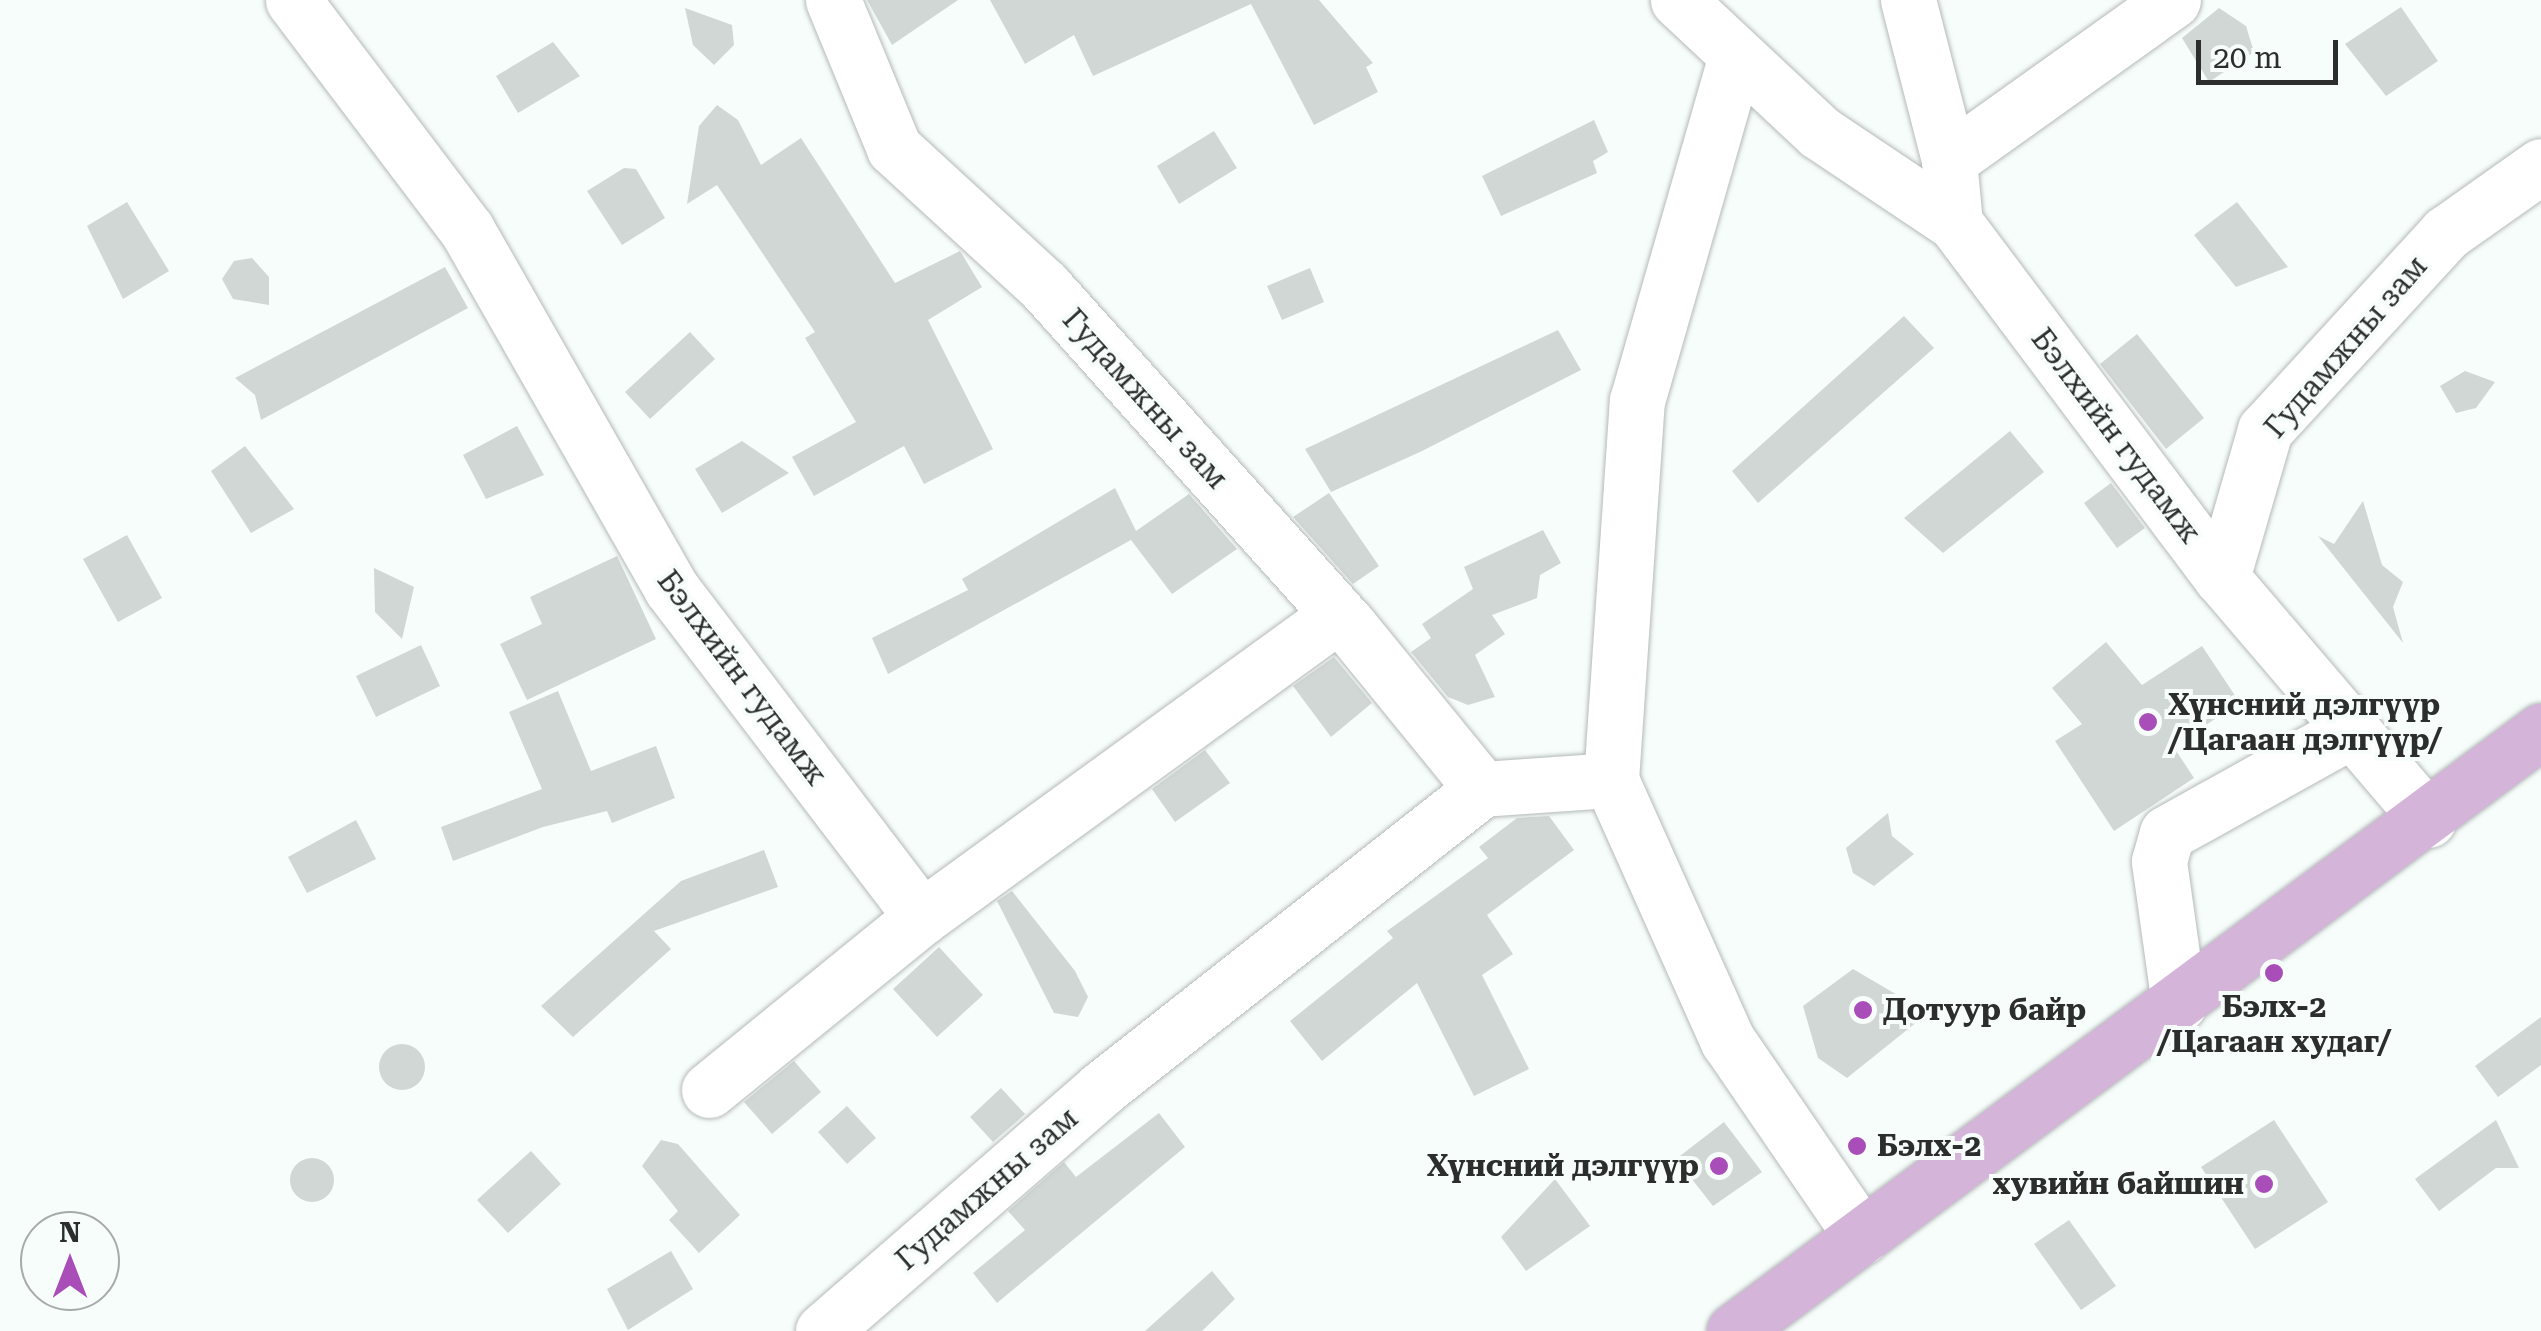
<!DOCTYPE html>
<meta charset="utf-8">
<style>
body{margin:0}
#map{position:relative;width:2541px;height:1331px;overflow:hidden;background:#f7fdfb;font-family:"Roboto Serif",serif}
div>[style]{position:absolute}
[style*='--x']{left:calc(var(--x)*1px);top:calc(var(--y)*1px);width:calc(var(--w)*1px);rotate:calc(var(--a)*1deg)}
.building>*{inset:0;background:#d1d7d5}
.round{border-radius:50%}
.roads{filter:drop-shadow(0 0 2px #b4bab9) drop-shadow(0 0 2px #b4bab9)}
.minor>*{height:55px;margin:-27.5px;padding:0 27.5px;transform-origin:27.5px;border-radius:27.5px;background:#fff}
.major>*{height:55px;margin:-27.5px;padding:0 27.5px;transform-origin:27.5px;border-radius:27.5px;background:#d4b5d9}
.dots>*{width:28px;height:28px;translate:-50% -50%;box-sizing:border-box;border:5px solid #f7fdfb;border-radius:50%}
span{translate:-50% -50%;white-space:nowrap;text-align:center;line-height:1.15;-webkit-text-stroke:8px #f7fdfb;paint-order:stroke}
.street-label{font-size:30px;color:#2c2e2e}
.poi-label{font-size:30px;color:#2c2e2e;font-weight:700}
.left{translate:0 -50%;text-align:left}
.right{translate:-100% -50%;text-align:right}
.north{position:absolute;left:20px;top:1211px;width:100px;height:100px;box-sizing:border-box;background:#f7fdfb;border:2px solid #a6aaa9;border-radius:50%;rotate:0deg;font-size:28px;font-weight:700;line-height:40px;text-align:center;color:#2c2e2e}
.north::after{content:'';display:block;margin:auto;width:35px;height:45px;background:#a94eb9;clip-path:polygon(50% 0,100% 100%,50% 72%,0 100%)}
.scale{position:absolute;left:2196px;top:40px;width:142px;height:45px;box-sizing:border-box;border:5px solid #2c2e2e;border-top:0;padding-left:12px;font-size:30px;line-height:35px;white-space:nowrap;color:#2c2e2e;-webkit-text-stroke:8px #f7fdfb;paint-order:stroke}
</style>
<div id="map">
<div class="building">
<i style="clip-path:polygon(867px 0,958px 0,892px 45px)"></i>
<i style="clip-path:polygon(990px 0,1319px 0,1373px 63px,1366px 67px,1378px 92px,1314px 125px,1251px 4px,1093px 76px,1074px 35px,1025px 64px)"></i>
<i style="clip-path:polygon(2401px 7px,2438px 61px,2386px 96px,2345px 44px)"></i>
<i style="clip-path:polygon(685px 8px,732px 25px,734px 45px,714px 65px,693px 45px)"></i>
<i style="clip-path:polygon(2219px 8px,2246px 26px,2254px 52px,2209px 82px,2182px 38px)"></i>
<i style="clip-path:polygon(553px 42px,580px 76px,518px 113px,496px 76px)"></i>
<i style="clip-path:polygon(717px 105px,738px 120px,761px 165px,801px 138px,895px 283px,960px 251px,982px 287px,928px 320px,993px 449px,924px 484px,904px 446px,814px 496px,792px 457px,856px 422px,805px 338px,815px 332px,717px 185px,687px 204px,699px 126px)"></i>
<i style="clip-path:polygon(1594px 120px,1608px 152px,1593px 161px,1597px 173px,1501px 216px,1482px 176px)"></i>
<i style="clip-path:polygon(1214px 131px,1237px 168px,1179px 204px,1157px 166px)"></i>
<i style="clip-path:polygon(624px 168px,636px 169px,665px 218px,622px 245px,587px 191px)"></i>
<i style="clip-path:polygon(127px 202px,169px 271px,123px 299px,87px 226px)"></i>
<i style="clip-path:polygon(2237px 202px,2288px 267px,2236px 287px,2194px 235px)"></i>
<i style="clip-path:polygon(252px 258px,269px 277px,269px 305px,233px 299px,222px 279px,234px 261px)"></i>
<i style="clip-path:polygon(445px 267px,468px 308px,261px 420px,255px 395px,235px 378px)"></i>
<i style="clip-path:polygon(1310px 268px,1324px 302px,1282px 320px,1267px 286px)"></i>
<i style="clip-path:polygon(1904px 316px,1934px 348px,1758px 503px,1732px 471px)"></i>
<i style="clip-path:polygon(1558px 330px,1581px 370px,1420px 452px,1331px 492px,1305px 449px)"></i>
<i style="clip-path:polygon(690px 332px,715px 359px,650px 419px,625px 392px)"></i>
<i style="clip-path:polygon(2137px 334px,2204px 418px,2166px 449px,2100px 364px)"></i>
<i style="clip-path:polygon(2465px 371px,2495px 382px,2476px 408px,2456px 413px,2440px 386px)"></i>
<i style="clip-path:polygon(517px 426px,544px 475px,486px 499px,463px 455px)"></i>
<i style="clip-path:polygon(2010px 431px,2044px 472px,1943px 553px,1904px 518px)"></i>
<i style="clip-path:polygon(742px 441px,789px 473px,722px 513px,695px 469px)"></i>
<i style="clip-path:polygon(245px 446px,294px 509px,251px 533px,211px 471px)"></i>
<i style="clip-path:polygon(2111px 483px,2145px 528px,2117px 548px,2084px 503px)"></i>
<i style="clip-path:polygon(1115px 488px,1136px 531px,1189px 494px,1237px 549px,1172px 594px,1131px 540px,888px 674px,872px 638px,968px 590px,962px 579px)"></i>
<i style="clip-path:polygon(1329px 493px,1379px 566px,1353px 584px,1293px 517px)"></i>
<i style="clip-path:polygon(2363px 501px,2382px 565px,2403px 582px,2393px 607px,2403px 643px,2318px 536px,2334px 544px)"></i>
<i style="clip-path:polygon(1543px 530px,1561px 563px,1540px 575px,1537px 598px,1492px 615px,1505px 634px,1475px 655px,1495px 697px,1468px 705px,1448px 697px,1411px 652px,1431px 638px,1422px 624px,1473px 589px,1464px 567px)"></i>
<i style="clip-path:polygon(127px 535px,162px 598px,118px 622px,83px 559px)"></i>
<i style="clip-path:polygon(617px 556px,656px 639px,527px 700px,500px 644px,542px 624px,530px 597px)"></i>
<i style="clip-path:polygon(374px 568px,414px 587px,402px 639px,375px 612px)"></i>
<i style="clip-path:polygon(2106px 642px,2142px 685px,2202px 646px,2240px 703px,2173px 746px,2194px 778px,2114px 831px,2055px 741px,2082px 724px,2052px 688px)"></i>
<i style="clip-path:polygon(421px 645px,440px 686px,376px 717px,356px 676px)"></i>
<i style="clip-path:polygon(1334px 657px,1372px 703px,1331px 737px,1293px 686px)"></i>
<i style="clip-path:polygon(558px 691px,591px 771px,656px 746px,675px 798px,612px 823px,607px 811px,543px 827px,453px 861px,441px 827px,542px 789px,509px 712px)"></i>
<i style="clip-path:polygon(1205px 750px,1230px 783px,1175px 822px,1152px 789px)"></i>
<i style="clip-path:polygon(1888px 813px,1892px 836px,1914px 854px,1874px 886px,1853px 873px,1846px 848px)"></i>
<i style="clip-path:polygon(1549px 816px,1574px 850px,1487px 915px,1513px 954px,1482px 975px,1529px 1069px,1474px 1096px,1417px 983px,1322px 1061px,1290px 1021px,1393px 938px,1387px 931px,1488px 858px,1479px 847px,1517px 818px)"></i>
<i style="clip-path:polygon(356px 820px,376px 859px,307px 893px,288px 857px)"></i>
<i style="clip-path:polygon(764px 850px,778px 887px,654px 931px,671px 949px,573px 1037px,541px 1006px,681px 881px)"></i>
<i style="clip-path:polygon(1012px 891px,1075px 971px,1088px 997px,1078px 1017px,1054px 1013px,997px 901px)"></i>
<i style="clip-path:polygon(939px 947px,983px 995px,937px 1037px,893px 989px)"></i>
<i style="clip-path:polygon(1853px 969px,1928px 1013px,1847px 1078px,1818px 1058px,1803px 1006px)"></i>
<i style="clip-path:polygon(2541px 1017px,2541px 1065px,2498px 1097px,2475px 1066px)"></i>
<i class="round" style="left:379px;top:1044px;width:46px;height:46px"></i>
<i style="clip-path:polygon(794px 1061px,821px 1092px,772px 1134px,744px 1102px)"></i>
<i style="clip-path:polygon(1001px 1088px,1025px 1114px,993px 1142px,970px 1117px)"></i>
<i style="clip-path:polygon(847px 1106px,876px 1138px,847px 1164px,818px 1132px)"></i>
<i style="clip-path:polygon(1159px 1113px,1185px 1147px,997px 1303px,973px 1273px,1025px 1230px,1008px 1211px,1064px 1162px,1076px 1177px)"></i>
<i style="clip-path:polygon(2274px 1120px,2328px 1202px,2255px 1249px,2201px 1167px)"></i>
<i style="clip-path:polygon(2496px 1120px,2519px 1168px,2496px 1168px,2439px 1211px,2415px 1179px)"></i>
<i style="clip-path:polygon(1724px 1122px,1762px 1172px,1713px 1206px,1676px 1159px)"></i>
<i style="clip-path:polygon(661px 1140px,678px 1144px,740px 1215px,699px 1253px,669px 1220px,678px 1211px,642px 1166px)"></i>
<i style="clip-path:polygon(531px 1151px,561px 1184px,508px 1233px,477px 1200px)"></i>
<i class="round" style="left:290px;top:1158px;width:44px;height:44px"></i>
<i style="clip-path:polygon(1555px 1179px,1590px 1226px,1526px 1271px,1501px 1237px)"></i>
<i style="clip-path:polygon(2069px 1220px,2116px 1286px,2081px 1310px,2034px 1244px)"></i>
<i style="clip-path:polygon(671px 1251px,693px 1289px,628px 1330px,607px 1289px)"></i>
<i style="clip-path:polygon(1212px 1271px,1235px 1299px,1202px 1331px,1145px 1331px)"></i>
</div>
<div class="roads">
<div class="minor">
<i style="--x:293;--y:0;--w:288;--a:52.9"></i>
<i style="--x:467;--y:230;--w:412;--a:60.3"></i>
<i style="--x:671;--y:588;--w:414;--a:52.7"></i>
<i style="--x:922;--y:917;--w:514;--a:-35.98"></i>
<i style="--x:833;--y:0;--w:160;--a:67.6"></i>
<i style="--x:894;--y:148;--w:204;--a:42.6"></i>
<i style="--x:1044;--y:286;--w:458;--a:48.1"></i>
<i style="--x:1350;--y:627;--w:209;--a:50.8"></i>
<i style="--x:1482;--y:789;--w:129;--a:-4"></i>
<i style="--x:1611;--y:780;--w:286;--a:65.9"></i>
<i style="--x:1728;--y:1041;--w:237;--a:55.6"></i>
<i style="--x:1678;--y:0;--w:193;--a:43.1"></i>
<i style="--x:1819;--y:132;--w:164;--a:33.8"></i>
<i style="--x:1908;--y:0;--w:165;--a:75.6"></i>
<i style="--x:1949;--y:160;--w:63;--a:84.6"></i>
<i style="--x:1955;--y:223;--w:444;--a:53.1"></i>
<i style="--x:2222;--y:578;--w:318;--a:49.5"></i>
<i style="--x:1949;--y:160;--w:275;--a:-35.5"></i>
<i style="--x:2222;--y:578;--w:154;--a:-73.8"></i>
<i style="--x:2265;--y:430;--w:268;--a:-47.4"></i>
<i style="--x:2446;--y:233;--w:116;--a:-35.2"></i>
<i style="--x:1611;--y:780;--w:380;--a:-86.1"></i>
<i style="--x:1637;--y:401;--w:356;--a:-74"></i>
<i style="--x:2179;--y:1004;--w:144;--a:-98"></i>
<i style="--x:2159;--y:861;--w:29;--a:-74"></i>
<i style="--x:2167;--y:833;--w:212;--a:-29.1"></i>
<i style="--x:709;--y:1090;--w:274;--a:-39.1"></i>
<i style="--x:823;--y:1331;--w:369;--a:-41"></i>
<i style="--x:1101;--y:1089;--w:485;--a:-38.2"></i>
</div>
<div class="major">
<i style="--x:1734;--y:1331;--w:1006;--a:-36.63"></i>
</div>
</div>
<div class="dots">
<i style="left:2148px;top:722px;background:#a94eb9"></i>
<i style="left:2274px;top:973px;background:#a94eb9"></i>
<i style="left:1863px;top:1010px;background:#a94eb9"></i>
<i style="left:1857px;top:1146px;background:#a94eb9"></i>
<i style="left:1719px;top:1166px;background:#a94eb9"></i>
<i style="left:2264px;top:1184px;background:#a94eb9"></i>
</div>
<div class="street-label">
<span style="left:2346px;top:347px;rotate:-49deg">Гудамжны зам</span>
<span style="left:1145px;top:399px;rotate:48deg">Гудамжны зам</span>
<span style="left:2116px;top:436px;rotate:53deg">Бэлхийн гудамж</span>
<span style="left:742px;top:678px;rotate:53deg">Бэлхийн гудамж</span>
<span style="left:987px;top:1189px;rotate:-41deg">Гудамжны зам</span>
</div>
<div class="poi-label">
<span class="left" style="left:2168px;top:722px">Хүнсний дэлгүүр<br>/Цагаан дэлгүүр/</span>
<span style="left:2274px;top:1024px">Бэлх-2<br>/Цагаан худаг/</span>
<span class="left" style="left:1883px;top:1010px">Дотуур байр</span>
<span class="left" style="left:1877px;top:1146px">Бэлх-2</span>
<span class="right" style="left:1699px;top:1166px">Хүнсний дэлгүүр</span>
<span class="right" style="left:2244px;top:1184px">хувийн байшин</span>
</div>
<div class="north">N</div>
<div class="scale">20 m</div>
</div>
